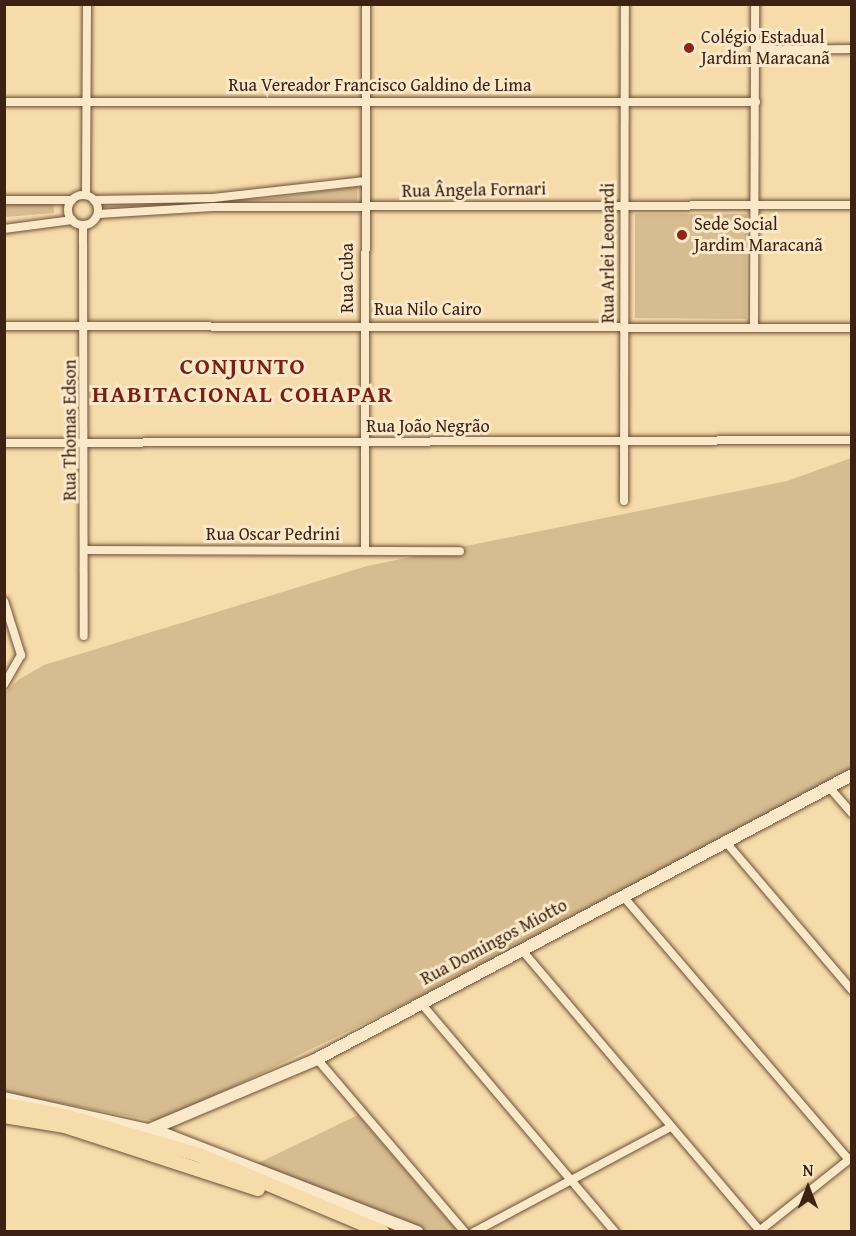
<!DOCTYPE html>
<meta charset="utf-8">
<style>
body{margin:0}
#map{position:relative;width:856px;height:1236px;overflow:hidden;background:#f7dcab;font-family:"Gentium Book Plus",serif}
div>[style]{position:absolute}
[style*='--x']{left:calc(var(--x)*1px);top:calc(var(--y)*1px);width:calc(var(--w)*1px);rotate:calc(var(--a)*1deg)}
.green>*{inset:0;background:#d7bc91}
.roads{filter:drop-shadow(0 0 2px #6c5039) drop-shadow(0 0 2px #6c5039)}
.street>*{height:8px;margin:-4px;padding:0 4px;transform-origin:4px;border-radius:4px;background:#fae8c8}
.street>.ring{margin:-4px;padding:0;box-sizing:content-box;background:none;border:8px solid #fae8c8;border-radius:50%}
.secondary>*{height:12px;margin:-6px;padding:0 6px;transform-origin:6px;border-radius:6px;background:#fae8c8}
.primary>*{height:14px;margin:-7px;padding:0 7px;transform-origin:7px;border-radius:7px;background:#f7dcab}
.dots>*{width:16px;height:16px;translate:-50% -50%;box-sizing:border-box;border:3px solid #fae8c8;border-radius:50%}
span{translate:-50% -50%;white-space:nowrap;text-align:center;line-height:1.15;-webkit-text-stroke:6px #fae8c8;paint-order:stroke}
.poi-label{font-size:18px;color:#3d2113}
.left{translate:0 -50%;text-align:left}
.street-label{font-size:18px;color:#3d2113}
.district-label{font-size:24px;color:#7a1f14;font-weight:700;letter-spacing:1.5px}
.frame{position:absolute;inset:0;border:6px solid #3d2113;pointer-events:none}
.north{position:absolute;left:778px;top:1158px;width:60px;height:60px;-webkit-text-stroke:4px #fae8c8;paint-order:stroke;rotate:0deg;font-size:16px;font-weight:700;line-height:24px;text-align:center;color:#3d2113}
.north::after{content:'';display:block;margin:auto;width:21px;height:27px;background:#3d2113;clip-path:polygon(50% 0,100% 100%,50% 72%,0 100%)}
</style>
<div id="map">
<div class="green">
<i style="clip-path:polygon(357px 186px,357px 201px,258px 200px)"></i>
<i style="clip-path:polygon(4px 201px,53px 201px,54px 213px,5px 217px)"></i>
<i style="clip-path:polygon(635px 214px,747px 214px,746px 319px,635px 318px)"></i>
<i style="clip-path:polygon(851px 458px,851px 774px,520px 948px,169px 1118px,155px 1121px,5px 1093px,4px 694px,18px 680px,44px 665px,367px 566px,787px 481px)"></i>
<i style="clip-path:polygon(358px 1115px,457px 1231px,423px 1231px,254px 1165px)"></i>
</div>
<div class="roads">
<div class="street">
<i style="--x:755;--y:50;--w:97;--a:-0.6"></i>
<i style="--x:4;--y:102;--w:752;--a:0"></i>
<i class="ring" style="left:68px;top:195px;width:22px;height:22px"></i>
<i style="--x:86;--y:195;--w:191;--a:-89.7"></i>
<i style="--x:4;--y:200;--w:68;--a:0"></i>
<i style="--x:94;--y:200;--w:119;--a:-1"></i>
<i style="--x:213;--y:198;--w:153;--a:-6.4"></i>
<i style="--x:98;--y:214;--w:115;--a:-3.5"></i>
<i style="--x:213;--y:207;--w:639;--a:-0.18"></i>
<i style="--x:83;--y:225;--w:411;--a:89.9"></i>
<i style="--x:4;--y:229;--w:69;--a:-7.5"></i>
<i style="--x:4;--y:326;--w:848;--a:0.14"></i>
<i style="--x:754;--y:328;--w:324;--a:-89.8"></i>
<i style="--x:4;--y:443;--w:848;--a:-0.2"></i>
<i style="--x:624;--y:501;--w:497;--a:-89.9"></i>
<i style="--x:87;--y:550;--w:373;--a:0.2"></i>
<i style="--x:365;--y:551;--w:547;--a:-89.9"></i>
<i style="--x:4;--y:601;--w:57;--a:72.5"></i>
<i style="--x:21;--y:655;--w:34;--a:120"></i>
<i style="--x:829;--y:787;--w:35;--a:49"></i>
<i style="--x:725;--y:841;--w:196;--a:49.6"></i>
<i style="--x:622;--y:895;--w:349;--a:49.4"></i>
<i style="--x:521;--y:949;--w:368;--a:49.7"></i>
<i style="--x:420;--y:1002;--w:302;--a:49.7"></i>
<i style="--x:317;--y:1059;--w:228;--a:49.5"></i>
<i style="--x:474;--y:1232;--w:223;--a:-28.1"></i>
<i style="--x:758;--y:1232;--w:119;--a:-38.5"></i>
</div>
<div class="secondary">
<i style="--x:4;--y:1098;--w:162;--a:12.5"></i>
<i style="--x:162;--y:1133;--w:274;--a:21.2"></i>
<i style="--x:149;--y:1130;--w:182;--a:-22.9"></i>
<i style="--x:317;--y:1059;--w:606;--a:-27.96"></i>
</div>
<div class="primary">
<i style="--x:4;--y:1105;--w:62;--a:10.2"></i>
<i style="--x:65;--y:1116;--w:140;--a:16.2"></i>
<i style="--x:199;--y:1155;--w:199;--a:22.8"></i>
<i style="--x:4;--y:1116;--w:62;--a:9.3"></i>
<i style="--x:65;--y:1126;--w:203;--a:18.1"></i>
</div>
</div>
<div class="dots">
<i style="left:689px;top:48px;background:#8f2418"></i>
<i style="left:682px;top:235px;background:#8f2418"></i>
</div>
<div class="poi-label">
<span class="left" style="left:701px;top:48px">Colégio Estadual<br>Jardim Maracanã</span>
<span class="left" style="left:694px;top:235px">Sede Social<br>Jardim Maracanã</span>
</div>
<div class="street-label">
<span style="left:380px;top:85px">Rua Vereador Francisco Galdino de Lima</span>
<span style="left:474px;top:190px;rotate:-1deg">Rua Ângela Fornari</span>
<span style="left:608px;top:253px;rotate:-90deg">Rua Arlei Leonardi</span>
<span style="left:347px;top:278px;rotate:-90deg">Rua Cuba</span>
<span style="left:428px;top:309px">Rua Nilo Cairo</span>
<span style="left:428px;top:426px">Rua João Negrão</span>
<span style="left:70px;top:430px;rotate:-90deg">Rua Thomas Edson</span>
<span style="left:273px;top:534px">Rua Oscar Pedrini</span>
<span style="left:494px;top:942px;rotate:-28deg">Rua Domingos Miotto</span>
</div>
<div class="district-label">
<span style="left:243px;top:380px">CONJUNTO<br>HABITACIONAL COHAPAR</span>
</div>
<div class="frame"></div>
<div class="north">N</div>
</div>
